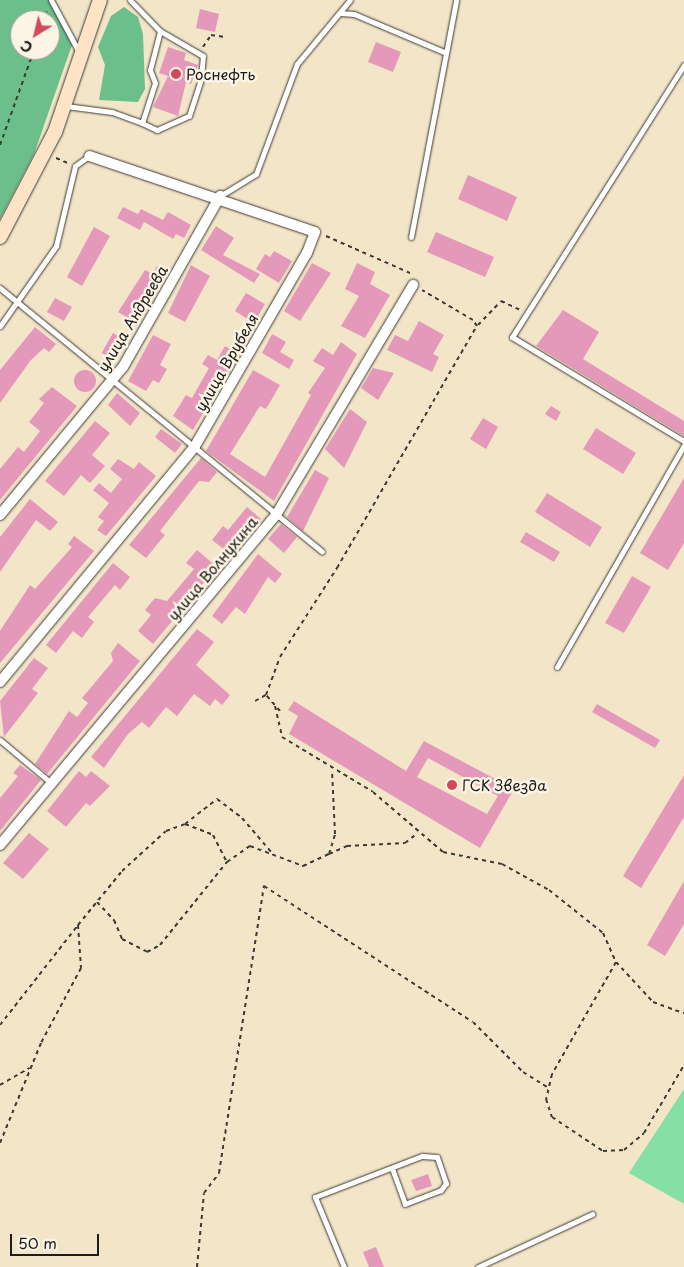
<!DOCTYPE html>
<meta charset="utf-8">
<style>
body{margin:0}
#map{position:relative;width:684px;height:1267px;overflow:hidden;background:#f3e5c8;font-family:"Playpen Sans",sans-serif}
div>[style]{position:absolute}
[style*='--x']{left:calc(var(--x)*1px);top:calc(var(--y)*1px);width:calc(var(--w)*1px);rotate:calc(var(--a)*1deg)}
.green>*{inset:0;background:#86dfa4}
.forest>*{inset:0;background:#6cbe8a}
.building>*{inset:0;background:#e599ba}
.round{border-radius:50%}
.path>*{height:2px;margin-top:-1px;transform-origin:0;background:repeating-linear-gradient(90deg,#3c3a36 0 4px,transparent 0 8px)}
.roads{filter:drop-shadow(0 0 1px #3c3a36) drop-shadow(0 0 1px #3c3a36)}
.lane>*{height:5px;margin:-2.5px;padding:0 2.5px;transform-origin:2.5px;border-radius:2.5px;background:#fff}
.street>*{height:10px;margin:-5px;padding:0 5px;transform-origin:5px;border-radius:5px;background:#fff}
.secondary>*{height:14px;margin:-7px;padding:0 7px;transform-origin:7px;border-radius:7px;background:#fee4c6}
.dots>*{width:14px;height:14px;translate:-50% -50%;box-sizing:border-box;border:2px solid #fcf5e5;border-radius:50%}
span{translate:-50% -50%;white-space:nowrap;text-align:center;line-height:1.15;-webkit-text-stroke:5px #fcf5e5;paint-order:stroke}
.poi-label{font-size:15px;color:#1c1c1c}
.left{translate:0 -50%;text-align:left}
.street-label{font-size:15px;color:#1c1c1c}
.north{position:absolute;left:10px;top:10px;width:50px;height:50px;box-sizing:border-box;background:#fcf5e5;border:1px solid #a29e95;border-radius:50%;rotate:216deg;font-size:14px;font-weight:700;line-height:20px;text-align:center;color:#1c1c1c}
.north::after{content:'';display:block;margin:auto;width:18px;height:22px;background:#d1495b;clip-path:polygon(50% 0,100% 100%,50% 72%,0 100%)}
.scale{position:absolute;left:10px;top:1234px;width:89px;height:22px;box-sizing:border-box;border:2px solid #1c1c1c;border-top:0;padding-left:6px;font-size:15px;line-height:18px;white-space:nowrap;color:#1c1c1c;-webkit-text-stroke:4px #fcf5e5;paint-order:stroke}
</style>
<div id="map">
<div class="green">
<i style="clip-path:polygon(684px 1089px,684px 1204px,629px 1173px)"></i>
</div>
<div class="forest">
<i style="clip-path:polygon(evenodd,0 0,49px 0,72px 45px,34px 154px,0 219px,0 0,20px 20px,50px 20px,50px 50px,20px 50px,20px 20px)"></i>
<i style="clip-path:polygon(124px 7px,138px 17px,143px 34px,145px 89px,138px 102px,99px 100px,105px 65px,98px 47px,111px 16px)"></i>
</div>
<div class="building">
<i style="clip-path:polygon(200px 9px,219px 14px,215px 32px,196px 28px)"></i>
<i style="clip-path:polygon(376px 42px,401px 52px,393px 72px,368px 62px)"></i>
<i style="clip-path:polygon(168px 47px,186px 53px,184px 60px,198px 65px,191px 84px,186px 82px,178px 116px,153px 107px,168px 76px,159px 73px)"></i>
<i style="clip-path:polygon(468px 175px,517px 197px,507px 221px,458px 199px)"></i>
<i style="clip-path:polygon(123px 207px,138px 214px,141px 209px,163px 220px,168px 212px,191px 225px,184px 238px,176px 234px,173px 239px,144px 222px,140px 230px,117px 218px)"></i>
<i style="clip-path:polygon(216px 226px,234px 238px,223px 255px,260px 274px,254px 283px,201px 250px)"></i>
<i style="clip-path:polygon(94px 227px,110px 236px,82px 286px,67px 277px)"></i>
<i style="clip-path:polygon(436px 232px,494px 257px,485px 277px,427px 252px)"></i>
<i style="clip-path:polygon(274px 251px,292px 261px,279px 283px,256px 269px,265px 254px,270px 257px)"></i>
<i style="clip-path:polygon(312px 263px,331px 273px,300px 321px,284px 311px)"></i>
<i style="clip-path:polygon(357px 263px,375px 272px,370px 284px,390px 295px,365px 338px,341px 326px,359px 296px,345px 289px)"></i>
<i style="clip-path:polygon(191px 265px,210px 276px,185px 322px,168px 313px)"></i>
<i style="clip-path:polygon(157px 266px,167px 271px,136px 322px,118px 312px,145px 270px,153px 274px)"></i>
<i style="clip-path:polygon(246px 293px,265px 304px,254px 323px,235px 311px)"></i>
<i style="clip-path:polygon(55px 298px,72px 307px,64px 321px,47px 312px)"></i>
<i style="clip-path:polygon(563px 310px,599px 332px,583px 359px,684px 421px,684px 436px,536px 346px)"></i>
<i style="clip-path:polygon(419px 321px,444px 335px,433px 354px,439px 357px,432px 372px,387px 350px,395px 335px,408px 341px)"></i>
<i style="clip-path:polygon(35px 327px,56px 344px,49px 352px,44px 348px,31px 360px,0 403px,0 370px)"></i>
<i style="clip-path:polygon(113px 333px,126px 341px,114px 361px,101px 354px)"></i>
<i style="clip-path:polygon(272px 334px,286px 342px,280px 352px,294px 360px,289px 369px,262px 353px)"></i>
<i style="clip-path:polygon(153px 335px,171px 344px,160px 365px,167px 369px,159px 383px,153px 380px,146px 391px,128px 381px)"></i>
<i style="clip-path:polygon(341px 342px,357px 354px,274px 501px,206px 451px,253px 370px,280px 385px,266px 409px,260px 406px,230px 454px,265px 477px,311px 395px,308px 393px,325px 368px,313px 361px,322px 348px,333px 355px)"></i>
<i style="clip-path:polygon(225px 346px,238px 354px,193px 430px,173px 416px,186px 395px,192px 398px,209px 368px,202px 364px,208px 355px,217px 360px)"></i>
<i style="clip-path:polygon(373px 368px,394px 373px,378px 400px,361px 388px)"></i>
<i class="round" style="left:74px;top:370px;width:22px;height:22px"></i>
<i style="clip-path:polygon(52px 387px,77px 406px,0 500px,0 469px,18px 447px,24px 452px,40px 431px,29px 422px,44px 403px,39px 399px)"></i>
<i style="clip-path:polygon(117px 393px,140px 413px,130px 426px,108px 405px)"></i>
<i style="clip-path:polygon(551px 406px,561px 412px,556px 421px,545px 414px)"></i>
<i style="clip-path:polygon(350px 409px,367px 422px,344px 468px,325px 449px)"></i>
<i style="clip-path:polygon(483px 418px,498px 427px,486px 449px,470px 439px)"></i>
<i style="clip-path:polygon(95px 421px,110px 433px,92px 455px,105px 466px,90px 483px,81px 475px,64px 496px,45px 481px)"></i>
<i style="clip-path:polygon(596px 428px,636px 453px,623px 474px,583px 449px)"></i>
<i style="clip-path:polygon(161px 429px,182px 444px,175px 453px,155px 437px)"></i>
<i style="clip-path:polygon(201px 458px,217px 472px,209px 482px,199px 481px,160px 531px,165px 535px,146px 558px,129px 545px)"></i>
<i style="clip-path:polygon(118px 459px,134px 469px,139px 462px,156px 476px,106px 536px,97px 530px,104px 521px,98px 517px,109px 503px,93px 490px,99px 483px,111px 493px,122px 479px,110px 469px)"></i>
<i style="clip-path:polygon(315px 470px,329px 478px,303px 531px,287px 517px)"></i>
<i style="clip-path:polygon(684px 478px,684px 543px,668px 570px,640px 553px)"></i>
<i style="clip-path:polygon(547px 493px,602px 527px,590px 547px,535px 512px)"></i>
<i style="clip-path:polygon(30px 499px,58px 522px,50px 531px,36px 520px,0 572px,0 537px)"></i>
<i style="clip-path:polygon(247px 507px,261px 519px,230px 554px,212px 540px,223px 526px,228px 530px)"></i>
<i style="clip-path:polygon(281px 524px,297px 537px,284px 553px,268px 539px)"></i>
<i style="clip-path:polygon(526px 532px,560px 552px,554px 562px,520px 542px)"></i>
<i style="clip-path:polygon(74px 536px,94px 551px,0 663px,0 631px,30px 585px,35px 589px,72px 547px,68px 544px)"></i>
<i style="clip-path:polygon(197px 550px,217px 567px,153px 644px,138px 631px,151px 615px,145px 610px,155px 598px,167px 601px,194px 569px,186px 563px)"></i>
<i style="clip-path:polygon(258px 554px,282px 574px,275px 583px,268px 577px,245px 614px,236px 607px,222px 624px,212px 616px)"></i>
<i style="clip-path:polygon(113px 563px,130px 577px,120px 590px,115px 585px,88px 617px,94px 622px,82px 638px,73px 631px,56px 653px,46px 645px)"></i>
<i style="clip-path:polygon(632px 576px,651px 587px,624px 633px,605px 623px)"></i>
<i style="clip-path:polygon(197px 629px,214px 642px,196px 665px,230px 695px,222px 705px,215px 699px,210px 706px,194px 694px,177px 716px,166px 707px,149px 728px,142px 722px,128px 734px,104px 768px,91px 757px)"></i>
<i style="clip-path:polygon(118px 643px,140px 661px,47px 774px,35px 764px,69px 711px,77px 717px,88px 703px,82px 698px,113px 661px,111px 653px)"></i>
<i style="clip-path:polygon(34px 658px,48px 668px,32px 689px,38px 693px,4px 737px,0 701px)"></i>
<i style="clip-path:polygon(evenodd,294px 701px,406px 771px,424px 741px,514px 789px,480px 848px,289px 734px,298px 716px,288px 710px,294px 701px,428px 758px,498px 796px,487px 814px,417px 777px,428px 758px)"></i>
<i style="clip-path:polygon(597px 704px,660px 740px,655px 748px,592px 712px)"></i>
<i style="clip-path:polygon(20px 765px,41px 780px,0 831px,0 798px,18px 776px,13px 773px)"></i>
<i style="clip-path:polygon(79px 771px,86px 777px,91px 771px,110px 786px,90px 806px,86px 803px,66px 827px,47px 811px)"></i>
<i style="clip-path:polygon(684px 775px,684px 817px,641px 888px,623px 876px)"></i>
<i style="clip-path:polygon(29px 833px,49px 849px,23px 879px,3px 863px)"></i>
<i style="clip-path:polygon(684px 881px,684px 924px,665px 956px,647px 945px)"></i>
<i style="clip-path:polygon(428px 1174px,432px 1186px,416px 1191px,411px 1180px)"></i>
<i style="clip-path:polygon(376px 1247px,384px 1267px,369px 1267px,363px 1252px)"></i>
</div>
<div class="path">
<i style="--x:44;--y:20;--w:9;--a:-72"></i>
<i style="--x:203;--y:47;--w:14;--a:-56"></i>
<i style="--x:211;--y:35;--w:14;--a:8"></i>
<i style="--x:0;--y:145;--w:101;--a:-70.3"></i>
<i style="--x:56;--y:158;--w:13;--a:23"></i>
<i style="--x:326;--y:236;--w:94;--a:23.8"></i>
<i style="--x:478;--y:325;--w:33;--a:-46"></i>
<i style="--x:501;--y:301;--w:21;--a:25"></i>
<i style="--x:255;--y:701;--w:13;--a:-29"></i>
<i style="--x:275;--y:706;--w:32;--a:77"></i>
<i style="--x:282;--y:737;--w:106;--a:31.1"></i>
<i style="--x:373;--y:792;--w:92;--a:40.6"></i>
<i style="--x:443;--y:852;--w:60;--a:11.5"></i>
<i style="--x:502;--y:864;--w:54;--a:29"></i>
<i style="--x:549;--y:890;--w:69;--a:38.5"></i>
<i style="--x:603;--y:933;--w:32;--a:66"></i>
<i style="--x:616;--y:962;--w:129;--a:119.7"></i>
<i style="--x:552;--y:1074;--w:26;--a:103"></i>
<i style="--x:546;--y:1099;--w:19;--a:72"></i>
<i style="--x:552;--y:1117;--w:61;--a:33.7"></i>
<i style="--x:603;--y:1151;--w:21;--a:-3"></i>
<i style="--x:624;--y:1150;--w:26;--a:-40"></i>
<i style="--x:644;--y:1133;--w:79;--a:-59.5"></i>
<i style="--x:280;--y:711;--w:21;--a:-131"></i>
<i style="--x:266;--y:695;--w:40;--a:-69.8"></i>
<i style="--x:280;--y:657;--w:106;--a:-57.4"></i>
<i style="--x:337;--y:568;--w:280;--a:-60"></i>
<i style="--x:477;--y:326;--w:7;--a:-124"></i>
<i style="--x:473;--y:320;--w:59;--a:-149.5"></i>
<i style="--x:185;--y:824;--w:41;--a:-38"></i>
<i style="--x:217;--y:799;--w:31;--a:37"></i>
<i style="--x:242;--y:818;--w:46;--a:49.4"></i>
<i style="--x:329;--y:854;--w:20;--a:-24"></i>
<i style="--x:347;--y:846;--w:58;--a:-3"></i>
<i style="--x:405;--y:843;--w:16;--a:-38"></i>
<i style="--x:97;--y:902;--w:25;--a:47"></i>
<i style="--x:114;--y:920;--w:21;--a:67"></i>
<i style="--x:122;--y:939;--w:28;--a:27"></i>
<i style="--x:147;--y:952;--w:15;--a:-28"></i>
<i style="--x:160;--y:945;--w:107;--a:-51.1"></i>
<i style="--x:78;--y:925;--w:70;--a:-50.8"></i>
<i style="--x:122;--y:871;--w:59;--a:-42.3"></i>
<i style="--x:166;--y:831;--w:20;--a:-20"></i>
<i style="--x:185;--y:824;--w:30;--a:21"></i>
<i style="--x:213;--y:835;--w:30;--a:63"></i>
<i style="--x:227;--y:862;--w:28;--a:-35"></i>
<i style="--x:250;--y:846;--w:57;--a:20.7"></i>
<i style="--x:303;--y:866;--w:29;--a:-25"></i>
<i style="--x:329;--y:854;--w:21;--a:-73"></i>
<i style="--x:335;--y:834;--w:64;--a:-92.7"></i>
<i style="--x:616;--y:962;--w:54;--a:47.2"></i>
<i style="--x:653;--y:1002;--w:33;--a:20"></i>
<i style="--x:0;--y:1025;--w:127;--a:-52"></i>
<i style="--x:78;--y:925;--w:43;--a:86"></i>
<i style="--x:81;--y:968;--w:85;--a:118.1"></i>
<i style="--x:41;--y:1043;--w:108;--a:112.3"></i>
<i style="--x:0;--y:1085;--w:34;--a:-30"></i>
<i style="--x:197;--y:1267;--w:74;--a:-84.6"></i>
<i style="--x:204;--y:1193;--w:25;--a:-53"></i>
<i style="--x:219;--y:1173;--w:291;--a:-81.1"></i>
<i style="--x:264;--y:886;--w:249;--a:33.1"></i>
<i style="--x:473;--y:1022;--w:71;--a:45"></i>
<i style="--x:523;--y:1072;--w:31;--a:32"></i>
</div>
<div class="roads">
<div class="lane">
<i style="--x:51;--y:0;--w:59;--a:61.7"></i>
<i style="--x:340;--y:13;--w:14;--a:4"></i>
<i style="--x:354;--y:14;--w:98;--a:22.9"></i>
<i style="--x:684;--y:65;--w:322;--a:122.3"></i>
<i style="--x:512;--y:337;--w:201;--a:31.2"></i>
<i style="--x:66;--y:106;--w:46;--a:7.4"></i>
<i style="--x:112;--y:112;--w:32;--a:20"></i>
<i style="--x:142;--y:123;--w:42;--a:-72"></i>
<i style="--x:155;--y:83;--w:14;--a:-111"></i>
<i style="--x:150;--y:70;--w:40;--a:-75.6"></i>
<i style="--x:160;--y:31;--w:43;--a:-134.1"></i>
<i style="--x:142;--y:123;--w:17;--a:25"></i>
<i style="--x:157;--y:130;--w:35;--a:-24"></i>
<i style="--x:189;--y:116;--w:40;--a:-72"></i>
<i style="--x:201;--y:78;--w:22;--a:-85"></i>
<i style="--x:203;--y:56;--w:50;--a:-149.8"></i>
<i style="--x:220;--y:196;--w:42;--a:-31.4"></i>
<i style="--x:256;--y:174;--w:117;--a:-69.6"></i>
<i style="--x:297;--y:64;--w:83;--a:-50.4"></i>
<i style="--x:411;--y:237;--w:241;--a:-79.2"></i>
<i style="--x:0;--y:288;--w:416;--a:39.3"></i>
<i style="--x:0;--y:326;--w:98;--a:-55"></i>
<i style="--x:56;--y:246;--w:82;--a:-76.6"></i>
<i style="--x:75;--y:166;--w:17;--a:-36"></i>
<i style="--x:557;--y:667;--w:256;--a:-60.2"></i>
<i style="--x:0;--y:740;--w:67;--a:40.1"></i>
<i style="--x:344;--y:1267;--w:76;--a:-112.5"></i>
<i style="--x:315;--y:1197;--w:115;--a:-21"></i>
<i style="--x:422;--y:1156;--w:15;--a:4"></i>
<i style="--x:437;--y:1157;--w:28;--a:71"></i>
<i style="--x:446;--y:1183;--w:9;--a:126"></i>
<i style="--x:441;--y:1190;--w:39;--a:159"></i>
<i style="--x:405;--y:1204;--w:37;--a:-110"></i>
<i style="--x:478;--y:1267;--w:126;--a:-24.9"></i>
</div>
<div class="street">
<i style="--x:0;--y:515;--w:192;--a:-50.3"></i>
<i style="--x:123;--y:367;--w:197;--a:-60.4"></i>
<i style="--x:0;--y:682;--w:306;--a:-50.4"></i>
<i style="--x:195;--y:446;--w:223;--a:-59.9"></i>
<i style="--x:307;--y:253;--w:22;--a:-69"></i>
<i style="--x:315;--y:232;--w:238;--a:-161.4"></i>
<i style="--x:0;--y:845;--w:430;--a:-50.1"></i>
<i style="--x:276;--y:515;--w:268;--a:-59.2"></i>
</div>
<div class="secondary">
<i style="--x:0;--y:237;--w:119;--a:-62.4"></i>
<i style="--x:55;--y:132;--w:139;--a:-71.2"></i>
</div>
</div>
<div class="dots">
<i style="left:176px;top:74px;background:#d1495b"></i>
<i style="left:452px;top:785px;background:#d1495b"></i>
</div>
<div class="poi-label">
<span class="left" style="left:186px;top:74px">Роснефть</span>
<span class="left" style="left:462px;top:785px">ГСК Звезда</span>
</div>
<div class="street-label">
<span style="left:132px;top:318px;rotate:-59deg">улица Андреева</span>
<span style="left:226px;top:362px;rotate:-60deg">улица Врубеля</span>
<span style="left:212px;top:568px;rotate:-50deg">улица Волнухина</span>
</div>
<div class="north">С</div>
<div class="scale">50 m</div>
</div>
